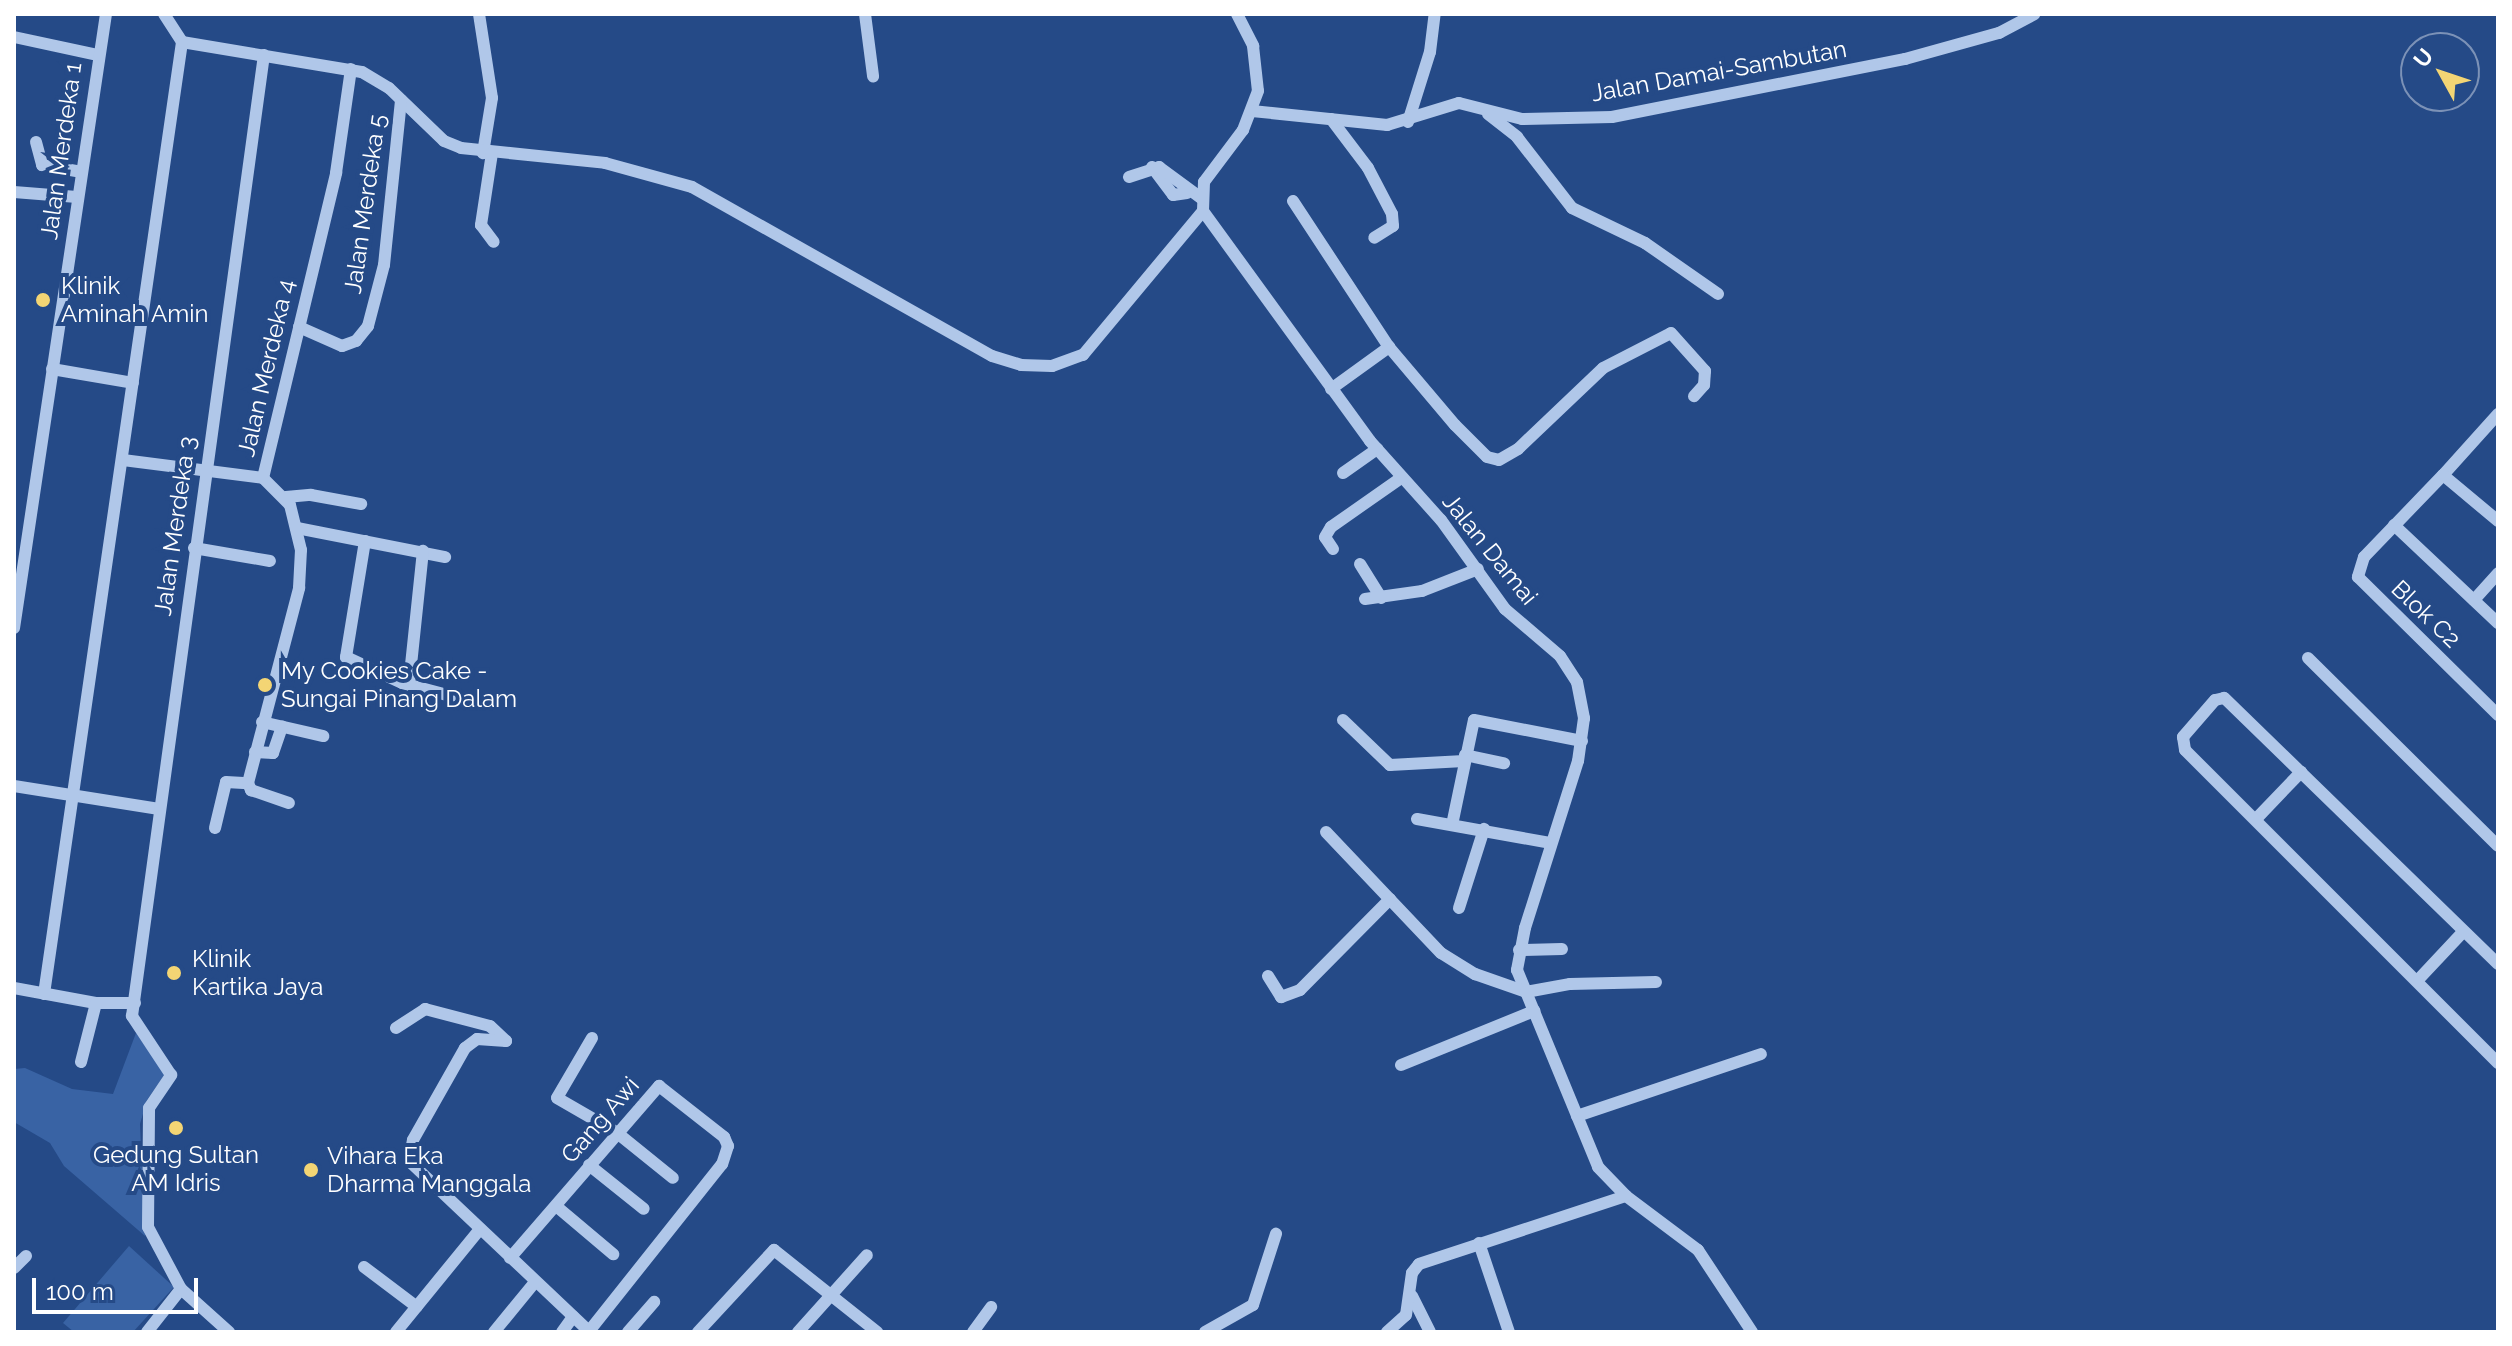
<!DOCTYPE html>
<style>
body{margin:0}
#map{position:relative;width:2512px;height:1346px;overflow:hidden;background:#254a87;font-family:Raleway,sans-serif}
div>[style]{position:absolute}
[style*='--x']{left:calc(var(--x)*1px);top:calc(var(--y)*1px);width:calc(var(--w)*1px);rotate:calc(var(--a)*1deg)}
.green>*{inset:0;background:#3963a4}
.minor>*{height:12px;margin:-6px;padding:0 6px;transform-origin:6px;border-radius:6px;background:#b0c7e9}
.dots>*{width:22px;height:22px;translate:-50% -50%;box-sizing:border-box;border:4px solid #254a87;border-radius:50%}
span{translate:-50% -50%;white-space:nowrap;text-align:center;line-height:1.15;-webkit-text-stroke:8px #254a87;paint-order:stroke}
.street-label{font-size:24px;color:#fff}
.poi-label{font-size:24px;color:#fff}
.left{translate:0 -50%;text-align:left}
.frame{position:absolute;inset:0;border:16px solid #fff;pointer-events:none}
.north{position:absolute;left:2400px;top:32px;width:80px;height:80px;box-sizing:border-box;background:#254a87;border:2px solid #7c92b7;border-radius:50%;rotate:310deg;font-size:22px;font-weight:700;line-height:32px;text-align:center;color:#fff}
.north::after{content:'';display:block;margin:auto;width:28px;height:36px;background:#f3d574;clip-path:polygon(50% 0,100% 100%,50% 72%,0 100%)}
.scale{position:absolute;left:32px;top:1278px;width:166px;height:36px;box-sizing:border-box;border:4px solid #fff;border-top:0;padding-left:10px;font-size:24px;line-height:28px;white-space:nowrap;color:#fff;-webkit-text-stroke:6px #254a87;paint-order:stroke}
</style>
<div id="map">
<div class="green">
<i style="clip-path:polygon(136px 1033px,165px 1074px,147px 1100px,140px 1124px,145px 1236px,64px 1166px,50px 1143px,14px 1122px,14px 1069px,25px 1068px,72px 1089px,113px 1094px)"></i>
<i style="clip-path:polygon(129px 1246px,174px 1287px,133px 1332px,74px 1332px,63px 1323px)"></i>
</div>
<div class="minor">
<i style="--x:164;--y:14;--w:33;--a:57"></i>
<i style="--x:479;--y:14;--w:85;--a:81.2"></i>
<i style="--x:492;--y:98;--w:56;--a:99.3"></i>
<i style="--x:865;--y:14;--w:63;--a:82.6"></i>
<i style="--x:1237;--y:14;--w:36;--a:63"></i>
<i style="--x:1253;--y:46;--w:45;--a:83.7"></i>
<i style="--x:1258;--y:91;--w:42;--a:111"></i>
<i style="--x:1243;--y:130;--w:65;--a:126.9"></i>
<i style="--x:1204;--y:182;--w:29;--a:92"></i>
<i style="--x:1203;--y:211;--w:284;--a:54"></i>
<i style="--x:1370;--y:441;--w:106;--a:48.1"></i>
<i style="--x:1441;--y:520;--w:110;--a:54.3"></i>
<i style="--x:1505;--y:609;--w:72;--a:40.5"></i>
<i style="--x:1560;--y:656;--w:31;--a:57"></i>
<i style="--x:1577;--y:682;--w:37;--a:79"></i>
<i style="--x:1584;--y:718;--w:43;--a:97.9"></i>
<i style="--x:1578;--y:761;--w:175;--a:107.6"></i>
<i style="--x:1525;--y:928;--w:43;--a:100.8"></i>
<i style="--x:1517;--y:970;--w:213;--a:67.6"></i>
<i style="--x:1598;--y:1167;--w:40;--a:46"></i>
<i style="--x:1626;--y:1196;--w:90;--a:36.9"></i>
<i style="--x:1698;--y:1250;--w:98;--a:56.6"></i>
<i style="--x:14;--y:37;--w:85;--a:12.2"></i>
<i style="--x:182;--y:42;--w:182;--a:9.5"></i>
<i style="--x:362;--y:72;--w:31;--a:31"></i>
<i style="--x:389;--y:88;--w:76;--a:43.9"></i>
<i style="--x:444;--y:141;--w:18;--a:22"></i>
<i style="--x:461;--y:148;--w:145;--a:5.9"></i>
<i style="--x:605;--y:163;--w:90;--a:15.4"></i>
<i style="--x:692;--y:187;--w:344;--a:29.4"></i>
<i style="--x:992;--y:356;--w:30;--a:17"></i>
<i style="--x:1021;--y:365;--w:31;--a:2"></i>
<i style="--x:1052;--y:366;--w:33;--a:-20"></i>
<i style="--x:1083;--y:355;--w:187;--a:-50.2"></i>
<i style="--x:1252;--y:111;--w:136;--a:5.9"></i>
<i style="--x:1387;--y:125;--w:75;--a:-17"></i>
<i style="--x:1459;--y:103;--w:65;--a:14.3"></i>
<i style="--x:1522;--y:119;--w:90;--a:-1.3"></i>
<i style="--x:1612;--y:117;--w:299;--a:-11.2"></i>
<i style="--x:1905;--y:59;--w:98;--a:-15.5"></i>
<i style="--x:1999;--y:33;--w:40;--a:-28"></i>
<i style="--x:1488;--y:114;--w:37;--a:38"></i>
<i style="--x:1517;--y:137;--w:90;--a:52.2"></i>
<i style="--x:1572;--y:208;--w:81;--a:25.6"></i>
<i style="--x:1645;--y:243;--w:89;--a:34.9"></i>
<i style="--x:1331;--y:119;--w:61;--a:52.9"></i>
<i style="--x:1368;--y:168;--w:52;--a:62.4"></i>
<i style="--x:1392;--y:214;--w:12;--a:85"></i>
<i style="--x:1393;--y:226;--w:22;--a:148"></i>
<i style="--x:1408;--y:122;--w:73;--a:-72.6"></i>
<i style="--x:1430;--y:52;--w:38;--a:-83"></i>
<i style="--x:36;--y:142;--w:24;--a:75"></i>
<i style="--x:42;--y:165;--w:39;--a:10"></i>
<i style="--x:492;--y:153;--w:73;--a:98.7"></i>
<i style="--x:481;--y:225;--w:21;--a:53"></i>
<i style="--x:1152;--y:167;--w:35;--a:53"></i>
<i style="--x:1173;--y:195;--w:14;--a:-8"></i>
<i style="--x:1129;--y:177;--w:32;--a:-18"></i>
<i style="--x:1159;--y:167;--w:52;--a:36.4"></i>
<i style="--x:14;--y:192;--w:63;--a:4.5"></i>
<i style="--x:1293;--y:201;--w:175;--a:56.7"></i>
<i style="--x:299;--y:327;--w:47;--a:23.8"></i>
<i style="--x:342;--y:346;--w:15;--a:-20"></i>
<i style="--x:356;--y:341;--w:19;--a:-51"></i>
<i style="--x:368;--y:326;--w:63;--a:-75.3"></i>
<i style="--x:384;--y:265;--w:166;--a:-84.1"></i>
<i style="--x:52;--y:369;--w:82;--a:9.8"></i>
<i style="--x:1331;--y:389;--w:72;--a:-35.9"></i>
<i style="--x:1389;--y:347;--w:102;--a:49.8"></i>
<i style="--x:1455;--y:425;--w:45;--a:45"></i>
<i style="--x:1487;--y:457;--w:12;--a:14"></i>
<i style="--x:1499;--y:460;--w:22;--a:-30"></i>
<i style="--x:1518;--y:449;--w:117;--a:-43.6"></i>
<i style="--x:1603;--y:368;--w:76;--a:-27.2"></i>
<i style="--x:1671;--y:333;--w:51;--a:48.2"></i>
<i style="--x:1705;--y:371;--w:14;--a:94"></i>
<i style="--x:1704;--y:385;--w:15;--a:132"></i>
<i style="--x:2498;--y:414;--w:82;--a:132"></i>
<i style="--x:2443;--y:475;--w:72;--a:39.9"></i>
<i style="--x:123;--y:460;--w:141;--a:7.3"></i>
<i style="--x:1343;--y:473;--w:42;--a:-35.2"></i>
<i style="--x:2443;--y:475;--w:114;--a:133.9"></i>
<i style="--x:2364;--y:557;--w:21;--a:107"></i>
<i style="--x:2358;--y:577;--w:197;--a:44.6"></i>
<i style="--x:286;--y:497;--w:25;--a:-5"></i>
<i style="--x:311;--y:495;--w:51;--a:10.2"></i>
<i style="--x:2394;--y:525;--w:143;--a:43.3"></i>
<i style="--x:297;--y:528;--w:151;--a:11.1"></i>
<i style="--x:365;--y:541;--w:118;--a:99.3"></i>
<i style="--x:346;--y:657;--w:62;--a:24.9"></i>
<i style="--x:402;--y:683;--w:51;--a:14.9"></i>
<i style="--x:194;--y:548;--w:77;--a:9.7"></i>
<i style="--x:1333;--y:549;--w:14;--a:-124"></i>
<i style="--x:1325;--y:537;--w:12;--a:-59"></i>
<i style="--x:1331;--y:527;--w:85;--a:-35"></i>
<i style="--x:1360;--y:564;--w:40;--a:58"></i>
<i style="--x:1365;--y:599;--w:58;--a:-8"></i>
<i style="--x:1422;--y:591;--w:60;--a:-21.4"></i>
<i style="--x:2474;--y:600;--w:36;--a:-48"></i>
<i style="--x:14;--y:628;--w:621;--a:-81.48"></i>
<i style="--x:2308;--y:658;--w:267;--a:44.7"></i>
<i style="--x:409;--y:684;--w:134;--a:-84"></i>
<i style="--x:1343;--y:720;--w:65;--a:43.8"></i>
<i style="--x:1390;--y:765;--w:74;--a:-3.1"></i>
<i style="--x:262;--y:722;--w:63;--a:12.9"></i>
<i style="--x:255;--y:752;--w:18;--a:3"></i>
<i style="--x:273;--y:753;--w:28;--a:-71"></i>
<i style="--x:1465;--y:755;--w:40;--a:12"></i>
<i style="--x:248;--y:783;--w:8;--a:67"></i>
<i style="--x:251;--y:790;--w:40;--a:18.9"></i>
<i style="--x:14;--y:786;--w:147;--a:9"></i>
<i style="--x:2257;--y:818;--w:64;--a:-46.3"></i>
<i style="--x:1417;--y:819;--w:135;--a:10.2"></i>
<i style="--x:1452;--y:825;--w:107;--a:-78.2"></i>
<i style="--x:1474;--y:720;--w:110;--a:11"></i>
<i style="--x:215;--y:828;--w:47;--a:-76.6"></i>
<i style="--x:226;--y:782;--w:22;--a:3"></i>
<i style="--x:248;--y:783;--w:202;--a:-75.3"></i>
<i style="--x:299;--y:588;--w:38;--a:-87"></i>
<i style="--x:301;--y:550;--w:46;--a:-103.7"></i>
<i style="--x:290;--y:505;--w:38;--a:-135"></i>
<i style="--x:263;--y:478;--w:314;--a:-76.5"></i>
<i style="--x:336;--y:173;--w:105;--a:-81.8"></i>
<i style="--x:1326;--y:832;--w:167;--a:46.5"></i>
<i style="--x:1441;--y:953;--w:40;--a:32"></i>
<i style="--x:1475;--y:974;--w:54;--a:19.4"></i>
<i style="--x:1526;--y:992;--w:45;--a:-10.3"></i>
<i style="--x:1570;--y:984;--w:86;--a:-1.3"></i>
<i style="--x:1459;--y:908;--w:83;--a:-72.4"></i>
<i style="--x:1519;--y:950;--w:43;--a:-1.3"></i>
<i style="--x:2498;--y:964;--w:382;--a:-135.8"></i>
<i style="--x:2224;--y:698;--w:9;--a:167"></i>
<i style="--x:2215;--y:700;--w:49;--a:130.9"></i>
<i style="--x:2183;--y:737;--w:13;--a:81"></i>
<i style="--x:2185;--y:750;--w:443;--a:45"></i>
<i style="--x:1268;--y:976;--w:25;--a:58"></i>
<i style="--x:1281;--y:997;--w:20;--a:-20"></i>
<i style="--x:1300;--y:990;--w:128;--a:-45.3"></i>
<i style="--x:2417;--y:981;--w:67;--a:-46.8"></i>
<i style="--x:14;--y:988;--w:83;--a:10.4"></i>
<i style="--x:96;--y:1003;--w:39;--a:0"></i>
<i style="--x:44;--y:994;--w:962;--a:-81.75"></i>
<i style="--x:396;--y:1028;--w:35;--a:-33"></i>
<i style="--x:425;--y:1009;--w:67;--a:14.7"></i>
<i style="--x:490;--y:1026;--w:22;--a:43"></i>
<i style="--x:592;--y:1038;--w:69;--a:120.3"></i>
<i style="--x:557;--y:1098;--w:68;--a:30"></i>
<i style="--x:616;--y:1132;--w:73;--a:38.9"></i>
<i style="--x:506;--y:1041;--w:29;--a:-176"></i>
<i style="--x:477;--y:1039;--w:15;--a:143"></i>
<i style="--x:465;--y:1048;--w:106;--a:119.5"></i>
<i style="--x:413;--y:1140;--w:21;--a:101"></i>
<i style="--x:409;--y:1161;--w:249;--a:43.4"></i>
<i style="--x:81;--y:1062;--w:61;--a:-75.7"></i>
<i style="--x:1401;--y:1065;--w:144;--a:-22.1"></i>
<i style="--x:1577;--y:1116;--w:194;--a:-18.6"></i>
<i style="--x:589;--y:1165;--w:70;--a:38.7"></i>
<i style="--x:556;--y:1206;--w:75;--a:40.1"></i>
<i style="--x:1479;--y:1243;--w:94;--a:71.4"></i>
<i style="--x:510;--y:1258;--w:228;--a:-49.1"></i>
<i style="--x:659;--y:1086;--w:83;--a:38.1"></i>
<i style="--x:724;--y:1137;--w:10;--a:66"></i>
<i style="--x:728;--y:1146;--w:19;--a:108"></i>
<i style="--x:722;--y:1164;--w:213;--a:128.5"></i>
<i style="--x:364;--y:1267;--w:66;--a:37"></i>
<i style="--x:14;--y:1268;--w:17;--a:-45"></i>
<i style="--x:1412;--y:1296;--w:40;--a:63.4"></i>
<i style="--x:147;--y:1332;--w:55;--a:-51.7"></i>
<i style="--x:229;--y:1332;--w:64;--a:-138.1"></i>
<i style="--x:181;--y:1289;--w:70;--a:-118"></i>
<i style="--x:148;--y:1227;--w:119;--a:-89.5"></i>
<i style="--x:149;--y:1108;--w:40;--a:-56"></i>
<i style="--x:171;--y:1075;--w:71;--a:-123.5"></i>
<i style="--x:132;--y:1016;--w:970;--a:-82.18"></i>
<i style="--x:396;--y:1332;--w:133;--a:-50.8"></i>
<i style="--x:494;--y:1332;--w:65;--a:-50.6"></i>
<i style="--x:562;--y:1332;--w:19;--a:-54"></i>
<i style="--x:628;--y:1332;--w:40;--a:-49"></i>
<i style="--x:698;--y:1332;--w:112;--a:-47.2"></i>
<i style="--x:774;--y:1250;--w:132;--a:38.5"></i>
<i style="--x:798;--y:1332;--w:103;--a:-48.1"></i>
<i style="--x:973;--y:1332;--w:31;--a:-54"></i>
<i style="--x:1205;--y:1332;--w:55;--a:-29.4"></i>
<i style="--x:1253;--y:1305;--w:75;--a:-72.1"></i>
<i style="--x:1387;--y:1332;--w:25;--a:-42"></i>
<i style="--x:1406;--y:1315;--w:42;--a:-81.9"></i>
<i style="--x:1412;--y:1273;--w:11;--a:-52"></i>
<i style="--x:1419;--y:1264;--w:218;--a:-18.2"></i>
</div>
<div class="dots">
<i style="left:43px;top:300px;background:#f3d574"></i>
<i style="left:265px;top:685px;background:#f3d574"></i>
<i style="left:174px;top:973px;background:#f3d574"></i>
<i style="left:176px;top:1128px;background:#f3d574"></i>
<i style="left:311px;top:1170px;background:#f3d574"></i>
</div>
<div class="street-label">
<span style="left:1719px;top:71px;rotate:-10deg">Jalan Damai-Sambutan</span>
<span style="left:61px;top:151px;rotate:-82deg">Jalan Merdeka 1</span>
<span style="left:365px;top:204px;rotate:-82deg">Jalan Merdeka 5</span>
<span style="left:266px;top:368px;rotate:-77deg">Jalan Merdeka 4</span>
<span style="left:175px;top:526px;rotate:-82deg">Jalan Merdeka 3</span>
<span style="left:1490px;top:549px;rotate:51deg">Jalan Damai</span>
<span style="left:2426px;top:614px;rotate:44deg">Blok C2</span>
<span style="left:600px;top:1120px;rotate:-49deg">Gang Awi</span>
</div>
<div class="poi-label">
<span class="left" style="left:61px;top:300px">Klinik<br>Aminah Amin</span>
<span class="left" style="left:281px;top:685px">My Cookies Cake -<br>Sungai Pinang Dalam</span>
<span class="left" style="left:192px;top:973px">Klinik<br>Kartika Jaya</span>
<span style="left:176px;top:1169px">Gedung Sultan<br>AM Idris</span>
<span class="left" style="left:327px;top:1170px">Vihara Eka<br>Dharma Manggala</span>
</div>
<div class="frame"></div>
<div class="north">U</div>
<div class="scale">100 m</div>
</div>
